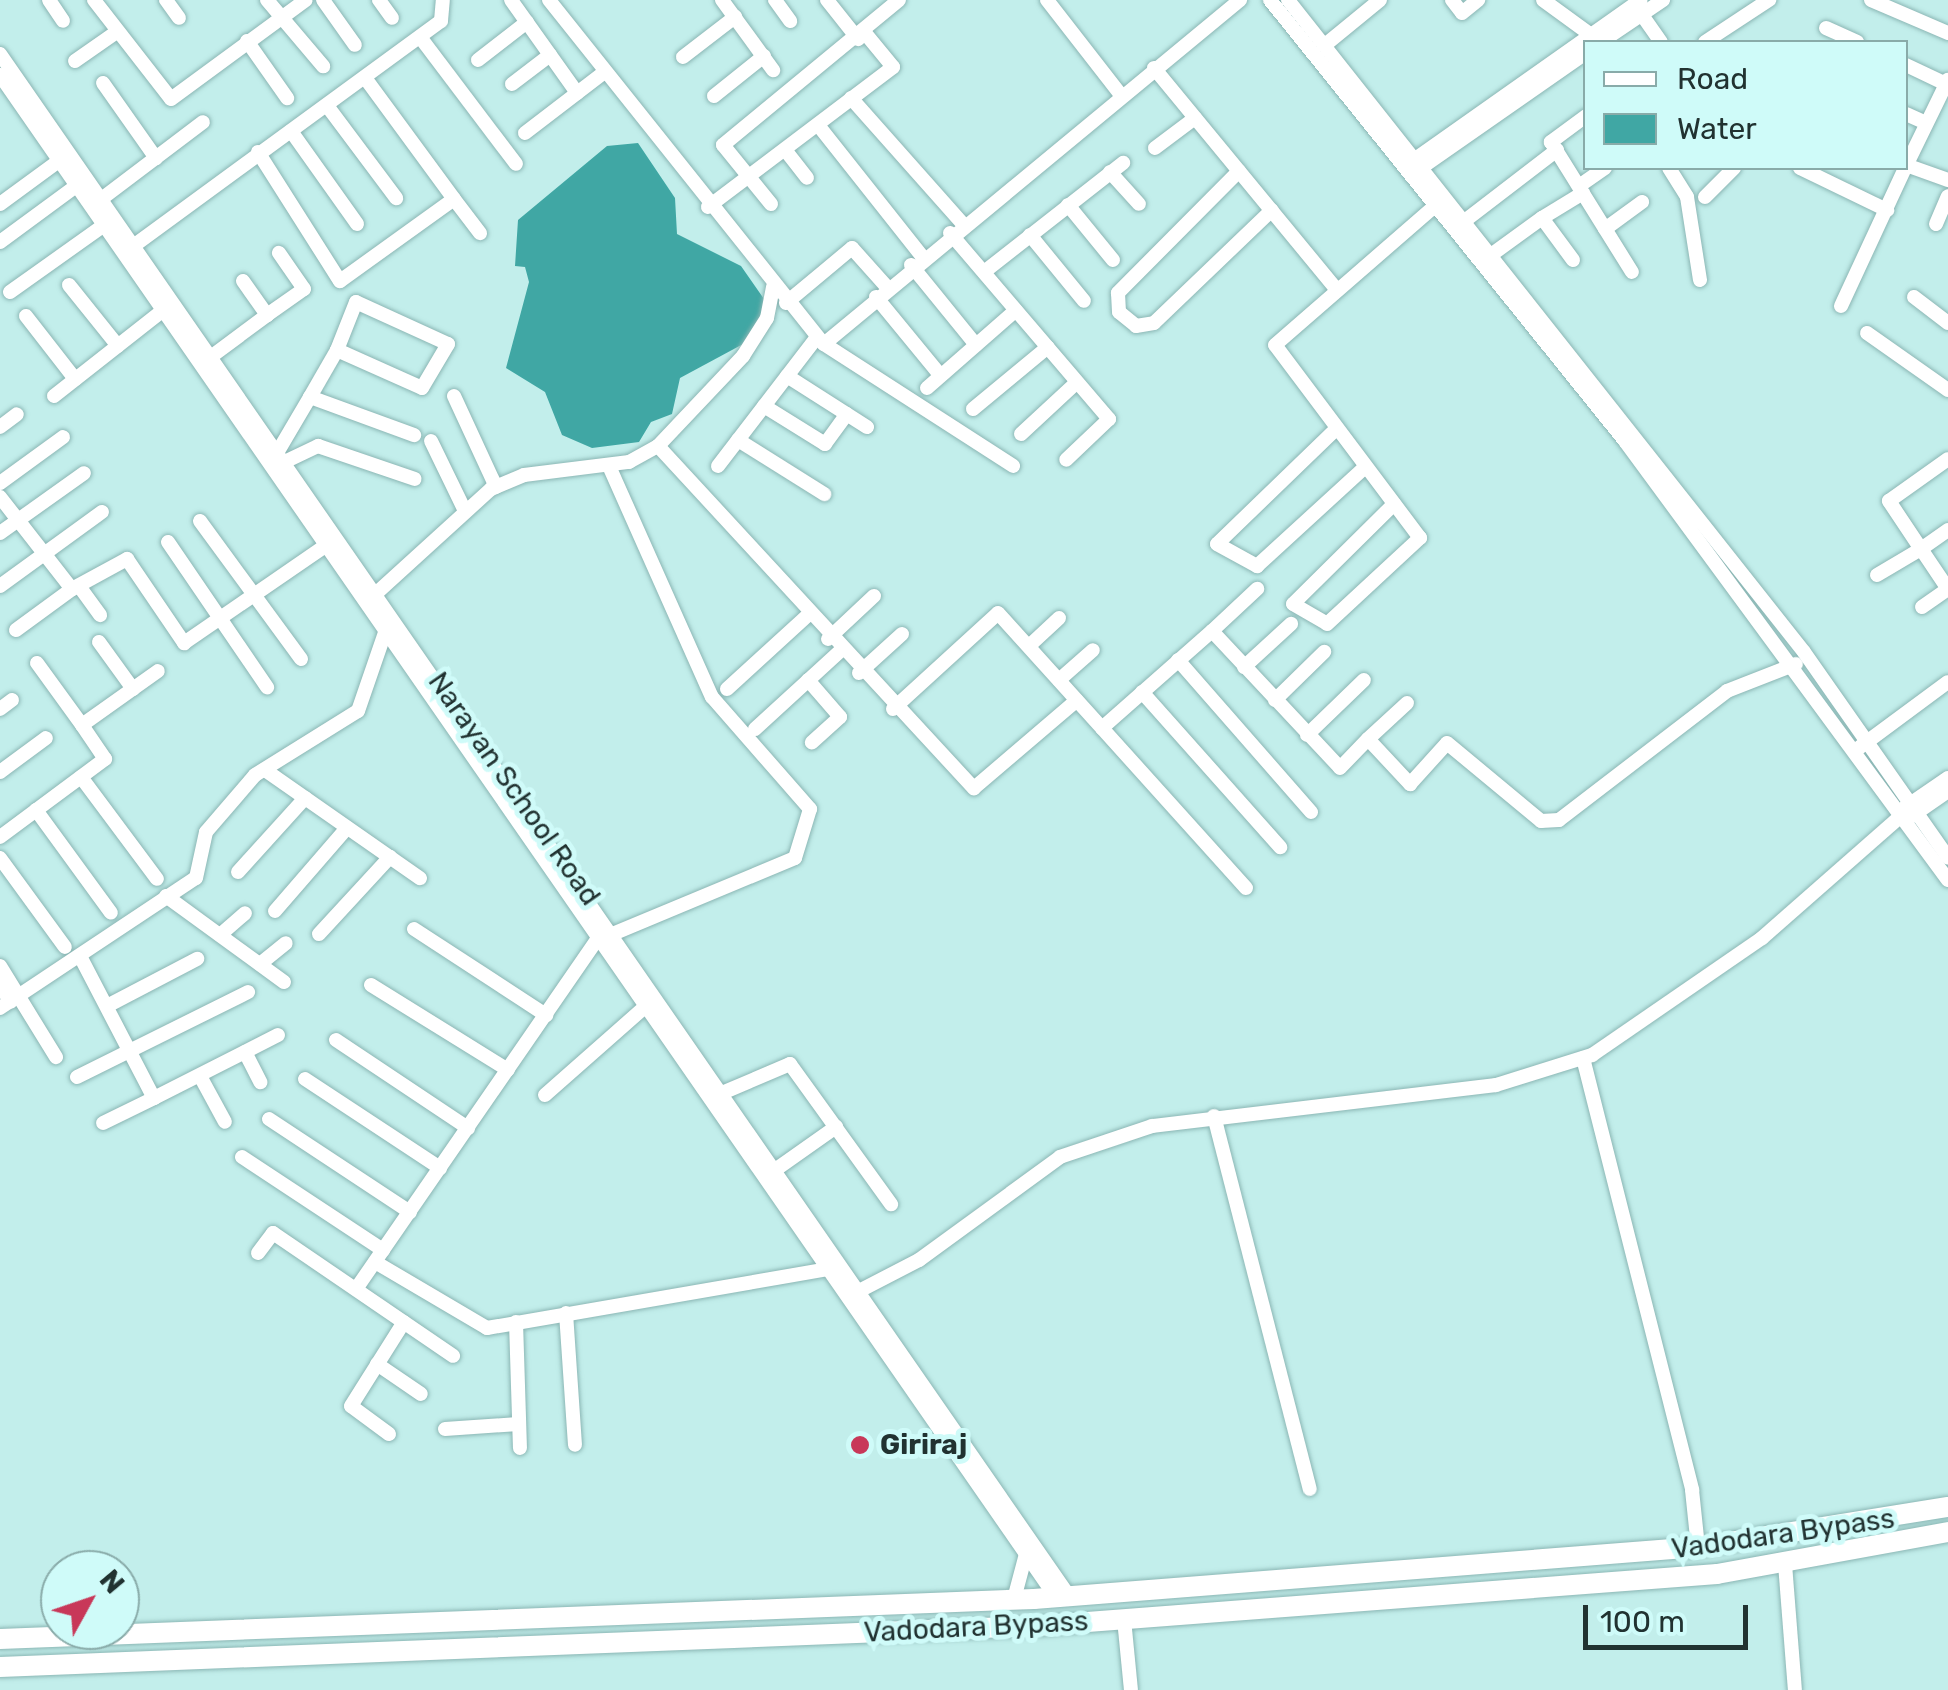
<!DOCTYPE html>
<style>
body{margin:0}
#map{position:relative;width:1948px;height:1690px;overflow:hidden;background:#c2eeeb;font-family:Rubik,sans-serif}
div>[style]{position:absolute}
[style*='--x']{left:calc(var(--x)*1px);top:calc(var(--y)*1px);width:calc(var(--w)*1px);rotate:calc(var(--a)*1deg)}
.water>*{inset:0;background:#40a7a4}
.roads{filter:drop-shadow(0 0 2px #8bb6b4) drop-shadow(0 0 2px #8bb6b4)}
.minor>*{height:14px;margin:-7px;padding:0 7px;transform-origin:7px;border-radius:7px;background:#fff}
.highway>*{height:20px;margin:-10px;padding:0 10px;transform-origin:10px;border-radius:10px;background:#fff}
.dots>*{width:28px;height:28px;translate:-50% -50%;box-sizing:border-box;border:5px solid #cffbf9;border-radius:50%}
span{translate:-50% -50%;white-space:nowrap;text-align:center;line-height:1.15;-webkit-text-stroke:10px #cffbf9;paint-order:stroke}
.street-label{font-size:28px;color:#213231}
.poi-label{font-size:28px;color:#213231;font-weight:700}
.left{translate:0 -50%;text-align:left}
.legend{position:absolute;left:1583px;top:40px;width:325px;height:130px;box-sizing:border-box;background:#cffbf9;border:2px solid #89aba9;margin:0;padding:12px 18px;list-style:none;font-size:30px;color:#213231}
.legend li{display:flex;align-items:center;gap:20px;height:50px}
.legend b{width:50px;border:2px solid #89aba9}
.north{position:absolute;left:40px;top:1550px;width:100px;height:100px;box-sizing:border-box;background:#cffbf9;border:2px solid #89aba9;border-radius:50%;rotate:50deg;font-size:28px;font-weight:700;line-height:40px;text-align:center;color:#213231}
.north::after{content:'';display:block;margin:auto;width:35px;height:45px;background:#c83859;clip-path:polygon(50% 0,100% 100%,50% 72%,0 100%)}
.scale{position:absolute;left:1583px;top:1605px;width:165px;height:45px;box-sizing:border-box;border:5px solid #213231;border-top:0;padding-left:12px;font-size:30px;line-height:35px;white-space:nowrap;color:#213231;-webkit-text-stroke:8px #cffbf9;paint-order:stroke}
</style>
<div id="map">
<div class="water">
<i style="clip-path:polygon(638px 143px,675px 198px,677px 234px,741px 266px,766px 302px,765px 317px,745px 343px,680px 378px,672px 414px,651px 422px,639px 442px,592px 448px,562px 435px,545px 392px,506px 368px,529px 282px,525px 267px,515px 266px,518px 220px,607px 146px)"></i>
</div>
<div class="roads">
<div class="minor">
<i style="--x:49;--y:0;--w:25;--a:56"></i>
<i style="--x:94;--y:0;--w:125;--a:52.1"></i>
<i style="--x:171;--y:99;--w:167;--a:-36.3"></i>
<i style="--x:166;--y:0;--w:22;--a:54"></i>
<i style="--x:267;--y:0;--w:87;--a:49.7"></i>
<i style="--x:323;--y:0;--w:55;--a:54.6"></i>
<i style="--x:379;--y:0;--w:22;--a:54"></i>
<i style="--x:511;--y:0;--w:114;--a:54.6"></i>
<i style="--x:549;--y:0;--w:440;--a:51.4"></i>
<i style="--x:824;--y:344;--w:540;--a:-39.59"></i>
<i style="--x:722;--y:0;--w:87;--a:53.9"></i>
<i style="--x:775;--y:0;--w:26;--a:54"></i>
<i style="--x:827;--y:0;--w:50;--a:51.5"></i>
<i style="--x:1047;--y:0;--w:120;--a:52.1"></i>
<i style="--x:1270;--y:0;--w:566;--a:51.17"></i>
<i style="--x:1625;--y:441;--w:545;--a:53.66"></i>
<i style="--x:1288;--y:0;--w:831;--a:51.64"></i>
<i style="--x:1804;--y:652;--w:251;--a:55"></i>
<i style="--x:1452;--y:0;--w:16;--a:52"></i>
<i style="--x:1462;--y:13;--w:21;--a:-39"></i>
<i style="--x:1543;--y:0;--w:59;--a:36.1"></i>
<i style="--x:1871;--y:0;--w:84;--a:23.2"></i>
<i style="--x:1642;--y:15;--w:33;--a:55"></i>
<i style="--x:1826;--y:28;--w:34;--a:24"></i>
<i style="--x:420;--y:37;--w:159;--a:52.9"></i>
<i style="--x:247;--y:41;--w:70;--a:54.9"></i>
<i style="--x:1601;--y:42;--w:75;--a:-34.1"></i>
<i style="--x:1705;--y:42;--w:77;--a:-33.3"></i>
<i style="--x:1325;--y:45;--w:71;--a:-39.3"></i>
<i style="--x:0;--y:54;--w:1876;--a:55.27"></i>
<i style="--x:683;--y:57;--w:66;--a:-37.6"></i>
<i style="--x:478;--y:60;--w:62;--a:-37.8"></i>
<i style="--x:75;--y:61;--w:52;--a:-34.9"></i>
<i style="--x:1906;--y:65;--w:44;--a:25.4"></i>
<i style="--x:1154;--y:68;--w:288;--a:50.5"></i>
<i style="--x:0;--y:75;--w:1852;--a:55.25"></i>
<i style="--x:103;--y:83;--w:92;--a:54.8"></i>
<i style="--x:512;--y:84;--w:48;--a:-37.3"></i>
<i style="--x:714;--y:96;--w:64;--a:-38.7"></i>
<i style="--x:851;--y:98;--w:167;--a:48.4"></i>
<i style="--x:328;--y:107;--w:114;--a:53.2"></i>
<i style="--x:1906;--y:114;--w:20;--a:24"></i>
<i style="--x:1586;--y:116;--w:44;--a:143.4"></i>
<i style="--x:1551;--y:142;--w:153;--a:58.1"></i>
<i style="--x:818;--y:125;--w:167;--a:51.6"></i>
<i style="--x:291;--y:131;--w:114;--a:54.6"></i>
<i style="--x:525;--y:133;--w:97;--a:-37.5"></i>
<i style="--x:1155;--y:148;--w:50;--a:-36.9"></i>
<i style="--x:786;--y:151;--w:34;--a:52"></i>
<i style="--x:258;--y:152;--w:153;--a:57.6"></i>
<i style="--x:340;--y:281;--w:140;--a:-35.7"></i>
<i style="--x:454;--y:199;--w:149;--a:-126.3"></i>
<i style="--x:1411;--y:162;--w:281;--a:-35.2"></i>
<i style="--x:1906;--y:165;--w:45;--a:19.7"></i>
<i style="--x:1906;--y:166;--w:96;--a:-64"></i>
<i style="--x:1669;--y:168;--w:34;--a:58"></i>
<i style="--x:1687;--y:197;--w:84;--a:81.1"></i>
<i style="--x:1800;--y:168;--w:97;--a:25.8"></i>
<i style="--x:1418;--y:170;--w:205;--a:-34.9"></i>
<i style="--x:1239;--y:171;--w:172;--a:134.8"></i>
<i style="--x:1118;--y:293;--w:19;--a:87"></i>
<i style="--x:1119;--y:312;--w:22;--a:39"></i>
<i style="--x:1136;--y:326;--w:18;--a:-9"></i>
<i style="--x:1154;--y:323;--w:163;--a:-43.8"></i>
<i style="--x:1110;--y:172;--w:43;--a:47.8"></i>
<i style="--x:1579;--y:186;--w:32;--a:-35"></i>
<i style="--x:104;--y:197;--w:124;--a:-37.1"></i>
<i style="--x:1705;--y:197;--w:41;--a:-45"></i>
<i style="--x:454;--y:199;--w:43;--a:52.6"></i>
<i style="--x:0;--y:204;--w:84;--a:-36.3"></i>
<i style="--x:771;--y:204;--w:76;--a:-129.1"></i>
<i style="--x:723;--y:145;--w:228;--a:-39.5"></i>
<i style="--x:1068;--y:205;--w:71;--a:50.7"></i>
<i style="--x:708;--y:207;--w:232;--a:-37.1"></i>
<i style="--x:893;--y:67;--w:44;--a:-129.5"></i>
<i style="--x:1936;--y:224;--w:30;--a:-67"></i>
<i style="--x:1458;--y:226;--w:125;--a:-37.5"></i>
<i style="--x:1605;--y:229;--w:46;--a:-36.1"></i>
<i style="--x:950;--y:233;--w:245;--a:49.5"></i>
<i style="--x:1109;--y:419;--w:59;--a:136.4"></i>
<i style="--x:1030;--y:235;--w:85;--a:50.7"></i>
<i style="--x:0;--y:242;--w:98;--a:-36.3"></i>
<i style="--x:132;--y:247;--w:383;--a:-36.2"></i>
<i style="--x:441;--y:21;--w:21;--a:-85"></i>
<i style="--x:1491;--y:255;--w:63;--a:-36"></i>
<i style="--x:1573;--y:260;--w:52;--a:-126.4"></i>
<i style="--x:1542;--y:218;--w:48;--a:-31.4"></i>
<i style="--x:911;--y:265;--w:103;--a:50.9"></i>
<i style="--x:984;--y:272;--w:177;--a:-38.1"></i>
<i style="--x:243;--y:281;--w:42;--a:54.8"></i>
<i style="--x:267;--y:315;--w:45;--a:-35.1"></i>
<i style="--x:304;--y:289;--w:44;--a:-124.8"></i>
<i style="--x:69;--y:285;--w:78;--a:51.2"></i>
<i style="--x:10;--y:292;--w:119;--a:-35.4"></i>
<i style="--x:876;--y:297;--w:101;--a:50.6"></i>
<i style="--x:1914;--y:297;--w:43;--a:37.4"></i>
<i style="--x:786;--y:303;--w:86;--a:-39.8"></i>
<i style="--x:852;--y:248;--w:51;--a:48.2"></i>
<i style="--x:1841;--y:306;--w:152;--a:-65.1"></i>
<i style="--x:26;--y:316;--w:80;--a:52.1"></i>
<i style="--x:1867;--y:333;--w:99;--a:35.1"></i>
<i style="--x:824;--y:344;--w:225;--a:32.8"></i>
<i style="--x:212;--y:356;--w:69;--a:-36.7"></i>
<i style="--x:787;--y:376;--w:95;--a:32.5"></i>
<i style="--x:927;--y:388;--w:118;--a:-41.2"></i>
<i style="--x:54;--y:396;--w:144;--a:-38.2"></i>
<i style="--x:454;--y:396;--w:100;--a:65.2"></i>
<i style="--x:310;--y:397;--w:54;--a:-60.1"></i>
<i style="--x:337;--y:350;--w:93;--a:24.1"></i>
<i style="--x:422;--y:388;--w:51;--a:-59.4"></i>
<i style="--x:448;--y:344;--w:101;--a:-155.5"></i>
<i style="--x:356;--y:302;--w:52;--a:111.6"></i>
<i style="--x:764;--y:406;--w:72;--a:31.9"></i>
<i style="--x:825;--y:444;--w:37;--a:-54"></i>
<i style="--x:973;--y:409;--w:97;--a:-39.6"></i>
<i style="--x:0;--y:427;--w:21;--a:-37"></i>
<i style="--x:1335;--y:430;--w:164;--a:136"></i>
<i style="--x:1217;--y:544;--w:46;--a:28.8"></i>
<i style="--x:1257;--y:566;--w:145;--a:-42.5"></i>
<i style="--x:1021;--y:434;--w:76;--a:-42.9"></i>
<i style="--x:738;--y:440;--w:102;--a:32.1"></i>
<i style="--x:431;--y:441;--w:78;--a:64.1"></i>
<i style="--x:658;--y:446;--w:124;--a:-46.6"></i>
<i style="--x:743;--y:356;--w:45;--a:-57.7"></i>
<i style="--x:767;--y:318;--w:32;--a:-79"></i>
<i style="--x:277;--y:453;--w:65;--a:-59.5"></i>
<i style="--x:310;--y:397;--w:111;--a:20.1"></i>
<i style="--x:276;--y:466;--w:47;--a:-25.5"></i>
<i style="--x:318;--y:446;--w:102;--a:18.8"></i>
<i style="--x:609;--y:466;--w:253;--a:66"></i>
<i style="--x:712;--y:697;--w:149;--a:48.8"></i>
<i style="--x:810;--y:809;--w:51;--a:107"></i>
<i style="--x:795;--y:858;--w:195;--a:157.4"></i>
<i style="--x:718;--y:466;--w:163;--a:-52.5"></i>
<i style="--x:0;--y:483;--w:78;--a:-36.1"></i>
<i style="--x:0;--y:497;--w:117;--a:52"></i>
<i style="--x:72;--y:589;--w:63;--a:-28.6"></i>
<i style="--x:127;--y:559;--w:102;--a:55.8"></i>
<i style="--x:184;--y:643;--w:175;--a:-34.5"></i>
<i style="--x:1394;--y:504;--w:142;--a:135.3"></i>
<i style="--x:1293;--y:604;--w:39;--a:30"></i>
<i style="--x:1327;--y:624;--w:127;--a:-42.8"></i>
<i style="--x:1420;--y:538;--w:241;--a:-126.9"></i>
<i style="--x:1275;--y:345;--w:213;--a:-41"></i>
<i style="--x:200;--y:521;--w:171;--a:53.8"></i>
<i style="--x:0;--y:533;--w:103;--a:-35.5"></i>
<i style="--x:168;--y:542;--w:176;--a:55.7"></i>
<i style="--x:1877;--y:575;--w:51;--a:-30.6"></i>
<i style="--x:1921;--y:549;--w:58;--a:-123.7"></i>
<i style="--x:1889;--y:501;--w:72;--a:-35.4"></i>
<i style="--x:0;--y:586;--w:126;--a:-36"></i>
<i style="--x:79;--y:586;--w:36;--a:54"></i>
<i style="--x:370;--y:599;--w:164;--a:-42.3"></i>
<i style="--x:491;--y:489;--w:36;--a:-23"></i>
<i style="--x:524;--y:475;--w:106;--a:-7.1"></i>
<i style="--x:629;--y:462;--w:33;--a:-29"></i>
<i style="--x:658;--y:446;--w:466;--a:47.3"></i>
<i style="--x:974;--y:788;--w:135;--a:-40.5"></i>
<i style="--x:1922;--y:607;--w:32;--a:-35"></i>
<i style="--x:1948;--y:589;--w:48;--a:-124"></i>
<i style="--x:1921;--y:549;--w:33;--a:-35"></i>
<i style="--x:16;--y:630;--w:69;--a:-36.2"></i>
<i style="--x:1212;--y:631;--w:62;--a:-43"></i>
<i style="--x:828;--y:639;--w:63;--a:-43.1"></i>
<i style="--x:99;--y:642;--w:58;--a:54.1"></i>
<i style="--x:1029;--y:646;--w:41;--a:-43"></i>
<i style="--x:1178;--y:660;--w:202;--a:48.8"></i>
<i style="--x:37;--y:663;--w:77;--a:54"></i>
<i style="--x:1244;--y:667;--w:64;--a:-42.5"></i>
<i style="--x:859;--y:673;--w:58;--a:-42.2"></i>
<i style="--x:808;--y:680;--w:49;--a:49.1"></i>
<i style="--x:840;--y:717;--w:38;--a:138"></i>
<i style="--x:1059;--y:680;--w:45;--a:-41.4"></i>
<i style="--x:727;--y:689;--w:108;--a:-42.4"></i>
<i style="--x:1142;--y:692;--w:208;--a:48.3"></i>
<i style="--x:1275;--y:700;--w:69;--a:-44.4"></i>
<i style="--x:0;--y:709;--w:15;--a:-37"></i>
<i style="--x:893;--y:709;--w:142;--a:-42.4"></i>
<i style="--x:998;--y:613;--w:155;--a:47.9"></i>
<i style="--x:755;--y:729;--w:115;--a:-42.5"></i>
<i style="--x:1307;--y:735;--w:79;--a:-44"></i>
<i style="--x:1368;--y:739;--w:53;--a:-42.7"></i>
<i style="--x:1860;--y:747;--w:109;--a:-36.5"></i>
<i style="--x:265;--y:770;--w:189;--a:34.9"></i>
<i style="--x:0;--y:772;--w:57;--a:-36.5"></i>
<i style="--x:81;--y:777;--w:127;--a:53.3"></i>
<i style="--x:1904;--y:808;--w:53;--a:-34.3"></i>
<i style="--x:36;--y:810;--w:127;--a:53.9"></i>
<i style="--x:1912;--y:816;--w:44;--a:-34.8"></i>
<i style="--x:0;--y:837;--w:131;--a:-36.6"></i>
<i style="--x:105;--y:759;--w:41;--a:-124.1"></i>
<i style="--x:82;--y:725;--w:93;--a:-35.4"></i>
<i style="--x:0;--y:858;--w:110;--a:53.9"></i>
<i style="--x:238;--y:872;--w:100;--a:-47.8"></i>
<i style="--x:1246;--y:888;--w:215;--a:-132"></i>
<i style="--x:1102;--y:728;--w:147;--a:-41.4"></i>
<i style="--x:1212;--y:631;--w:187;--a:46.9"></i>
<i style="--x:1340;--y:768;--w:40;--a:-46"></i>
<i style="--x:1368;--y:739;--w:62;--a:47"></i>
<i style="--x:1410;--y:784;--w:55;--a:-47.9"></i>
<i style="--x:1447;--y:743;--w:122;--a:39.7"></i>
<i style="--x:1541;--y:821;--w:18;--a:-3"></i>
<i style="--x:1559;--y:820;--w:212;--a:-37.5"></i>
<i style="--x:1727;--y:691;--w:74;--a:-21.4"></i>
<i style="--x:166;--y:896;--w:146;--a:36.1"></i>
<i style="--x:275;--y:911;--w:110;--a:-49.1"></i>
<i style="--x:414;--y:929;--w:158;--a:33.1"></i>
<i style="--x:319;--y:934;--w:105;--a:-47.3"></i>
<i style="--x:220;--y:935;--w:33;--a:-41"></i>
<i style="--x:81;--y:958;--w:158;--a:62.5"></i>
<i style="--x:154;--y:1098;--w:139;--a:-26.9"></i>
<i style="--x:260;--y:964;--w:33;--a:-39"></i>
<i style="--x:0;--y:966;--w:107;--a:58.4"></i>
<i style="--x:371;--y:985;--w:161;--a:31.8"></i>
<i style="--x:0;--y:986;--w:19;--a:55"></i>
<i style="--x:107;--y:1006;--w:102;--a:-27.6"></i>
<i style="--x:0;--y:1008;--w:235;--a:-33.6"></i>
<i style="--x:196;--y:878;--w:47;--a:-77.7"></i>
<i style="--x:206;--y:832;--w:75;--a:-49.3"></i>
<i style="--x:255;--y:775;--w:121;--a:-31.9"></i>
<i style="--x:358;--y:711;--w:89;--a:-71"></i>
<i style="--x:336;--y:1040;--w:159;--a:33.7"></i>
<i style="--x:245;--y:1052;--w:34;--a:63"></i>
<i style="--x:1583;--y:1058;--w:446;--a:75.8"></i>
<i style="--x:1692;--y:1490;--w:57;--a:84"></i>
<i style="--x:200;--y:1076;--w:52;--a:61.5"></i>
<i style="--x:77;--y:1077;--w:191;--a:-26.4"></i>
<i style="--x:305;--y:1079;--w:162;--a:33.4"></i>
<i style="--x:722;--y:1093;--w:74;--a:-23.1"></i>
<i style="--x:790;--y:1064;--w:173;--a:54.2"></i>
<i style="--x:545;--y:1095;--w:136;--a:-41.4"></i>
<i style="--x:1214;--y:1116;--w:385;--a:75.6"></i>
<i style="--x:269;--y:1119;--w:169;--a:33.4"></i>
<i style="--x:103;--y:1123;--w:57;--a:-26.1"></i>
<i style="--x:242;--y:1157;--w:169;--a:33.4"></i>
<i style="--x:775;--y:1170;--w:75;--a:-35.2"></i>
<i style="--x:258;--y:1253;--w:25;--a:-53"></i>
<i style="--x:273;--y:1233;--w:218;--a:34.3"></i>
<i style="--x:375;--y:1262;--w:130;--a:30.5"></i>
<i style="--x:487;--y:1328;--w:347;--a:-9.8"></i>
<i style="--x:356;--y:1289;--w:434;--a:-55.4"></i>
<i style="--x:859;--y:1291;--w:68;--a:-27.3"></i>
<i style="--x:919;--y:1260;--w:175;--a:-36.1"></i>
<i style="--x:1060;--y:1157;--w:97;--a:-18.6"></i>
<i style="--x:1152;--y:1126;--w:346;--a:-6.8"></i>
<i style="--x:1496;--y:1085;--w:101;--a:-17.4"></i>
<i style="--x:1592;--y:1055;--w:206;--a:-34.5"></i>
<i style="--x:1762;--y:938;--w:186;--a:-41.3"></i>
<i style="--x:566;--y:1313;--w:132;--a:86.1"></i>
<i style="--x:516;--y:1322;--w:126;--a:88.2"></i>
<i style="--x:377;--y:1364;--w:53;--a:34.3"></i>
<i style="--x:445;--y:1429;--w:73;--a:-3.9"></i>
<i style="--x:389;--y:1434;--w:47;--a:-143.6"></i>
<i style="--x:351;--y:1406;--w:99;--a:-57.8"></i>
<i style="--x:1785;--y:1564;--w:126;--a:85.5"></i>
<i style="--x:1014;--y:1599;--w:47;--a:-75.1"></i>
<i style="--x:1124;--y:1619;--w:71;--a:84.4"></i>
</div>
<div class="highway">
<i style="--x:0;--y:1639;--w:1035;--a:-2.22"></i>
<i style="--x:1034;--y:1599;--w:666;--a:-4.48"></i>
<i style="--x:1698;--y:1547;--w:253;--a:-9.1"></i>
<i style="--x:0;--y:1667;--w:1036;--a:-2.27"></i>
<i style="--x:1035;--y:1626;--w:684;--a:-4.36"></i>
<i style="--x:1717;--y:1574;--w:235;--a:-10.3"></i>
</div>
</div>
<div class="dots">
<i style="left:860px;top:1445px;background:#c83859"></i>
</div>
<div class="street-label">
<span style="left:514px;top:789px;rotate:55deg">Narayan School Road</span>
<span style="left:1783px;top:1534px;rotate:-8deg">Vadodara Bypass</span>
<span style="left:976px;top:1627px;rotate:-3deg">Vadodara Bypass</span>
</div>
<div class="poi-label">
<span class="left" style="left:880px;top:1445px">Giriraj</span>
</div>
<ul class="legend">
<li><b style="height:12px;background:#fff"></b>Road</li>
<li><b style="height:28px;background:#40a7a4"></b>Water</li>
</ul>
<div class="north">N</div>
<div class="scale">100 m</div>
</div>
